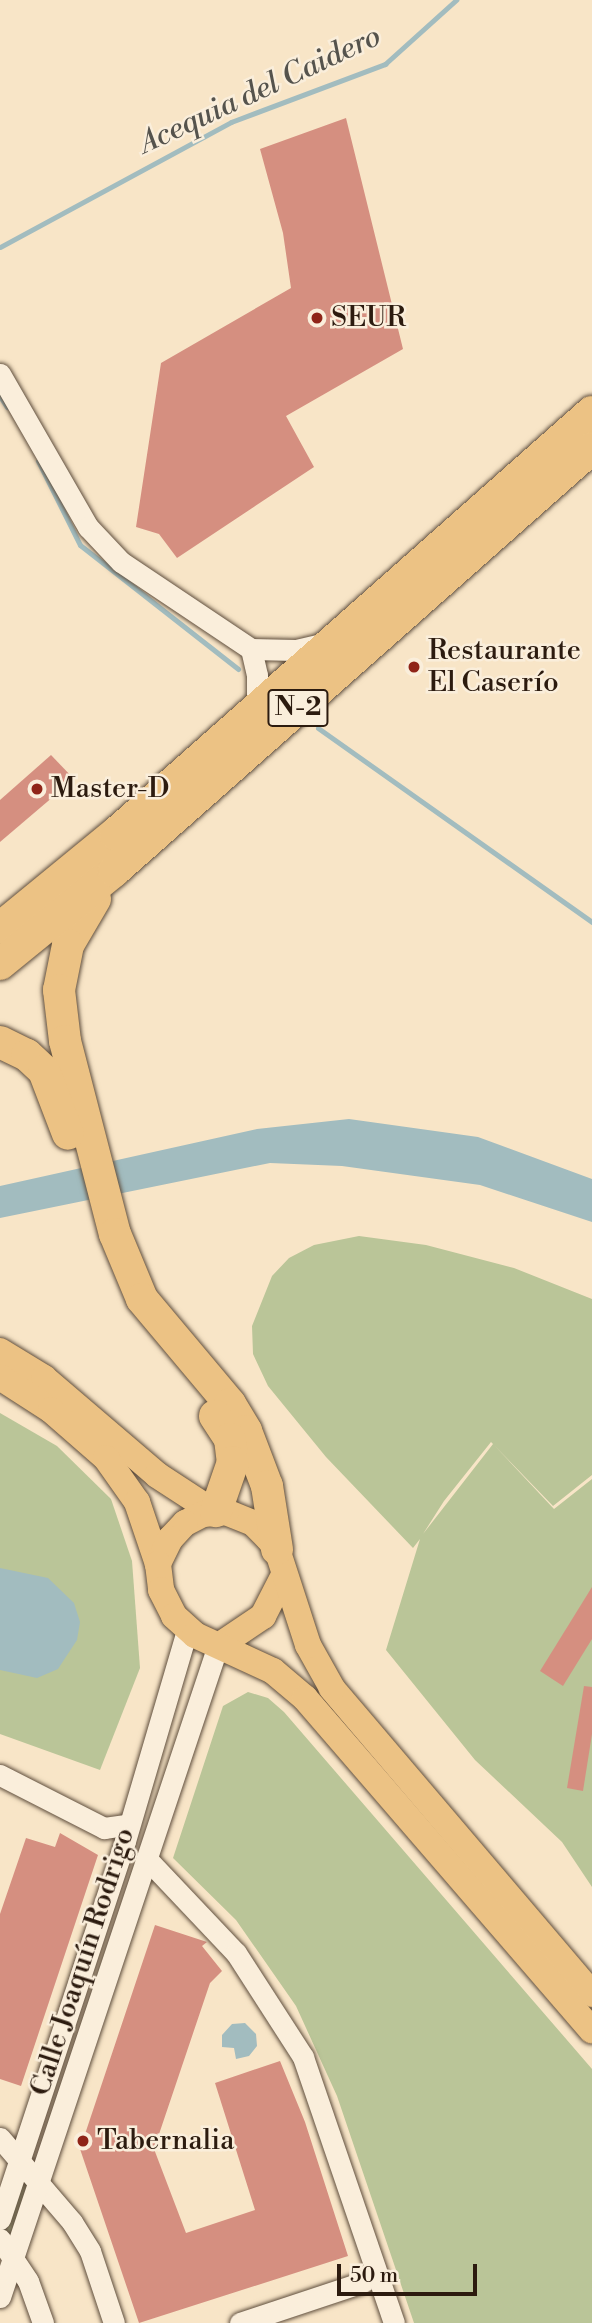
<!DOCTYPE html>
<meta charset="utf-8">
<style>
body{margin:0}
#map{position:relative;width:592px;height:2323px;overflow:hidden;background:#f8e5c7;font-family:"Libre Bodoni",serif}
div>[style]{position:absolute}
[style*='--x']{left:calc(var(--x)*1px);top:calc(var(--y)*1px);width:calc(var(--w)*1px);rotate:calc(var(--a)*1deg)}
.green>*{inset:0;background:#bac598}
.water>*{inset:0;background:#a2bcbf}
.stream>*{height:5px;margin:-2.5px;padding:0 2.5px;transform-origin:2.5px;border-radius:2.5px;background:#a2bcbf}
.building>*{inset:0;background:#d58f80}
.roads{filter:drop-shadow(0 0 2px #5f4e3d) drop-shadow(0 0 2px #5f4e3d)}
.minor>*{height:21px;margin:-10.5px;padding:0 10.5px;transform-origin:10.5px;border-radius:10.5px;background:#faeedb}
.major>*{height:26px;margin:-13px;padding:0 13px;transform-origin:13px;border-radius:13px;background:#ecc284}
.highway>*{height:32px;margin:-16px;padding:0 16px;transform-origin:16px;border-radius:16px;background:#ecc284}
.dots>*{width:19px;height:19px;translate:-50% -50%;box-sizing:border-box;border:4px solid #faeedb;border-radius:50%}
span{translate:-50% -50%;white-space:nowrap;text-align:center;line-height:1.15;-webkit-text-stroke:5px #faeedb;paint-order:stroke}
.shield-label span{padding:2px 5px;background:#faeedb;border:2px solid;border-radius:5px;-webkit-text-stroke-width:0}
.shield-label{font-size:26px;color:#2c1b0f;font-weight:700}
.poi-label{font-size:28px;color:#2c1b0f}
.left{translate:0 -50%;text-align:left}
.street-label{font-size:28px;color:#2c1b0f}
.water-label{font-size:30px;color:#55534d;font-style:italic}
.scale{position:absolute;left:337px;top:2264px;width:140px;height:32px;box-sizing:border-box;border:4px solid #2c1b0f;border-top:0;padding-left:9px;font-size:21px;line-height:24px;white-space:nowrap;color:#2c1b0f;-webkit-text-stroke:5px #faeedb;paint-order:stroke}
</style>
<div id="map">
<div class="green">
<i style="clip-path:polygon(evenodd,359px 1236px,426px 1245px,514px 1268px,592px 1299px,592px 1475px,553px 1506px,494px 1445px,554px 1509px,592px 1479px,592px 1887px,562px 1842px,475px 1760px,386px 1650px,420px 1539px,413px 1548px,326px 1457px,268px 1386px,253px 1354px,252px 1326px,272px 1276px,289px 1258px,314px 1245px,359px 1236px,491px 1442px,493px 1444px,423px 1534px,444px 1501px,491px 1442px)"></i>
<i style="clip-path:polygon(0 1413px,57px 1446px,111px 1499px,132px 1561px,140px 1668px,100px 1770px,0 1734px)"></i>
<i style="clip-path:polygon(248px 1692px,268px 1698px,284px 1712px,592px 2069px,592px 2323px,414px 2323px,337px 2096px,296px 2006px,236px 1920px,173px 1858px,223px 1706px)"></i>
<i style="clip-path:polygon(21px 2174px,29px 2181px,12px 2241px,3px 2228px)"></i>
</div>
<div class="water">
<i style="clip-path:polygon(349px 1119px,478px 1137px,592px 1179px,592px 1222px,480px 1185px,342px 1166px,270px 1163px,0 1218px,0 1186px,257px 1129px)"></i>
<i style="clip-path:polygon(0 1568px,48px 1578px,74px 1603px,80px 1622px,77px 1640px,58px 1669px,37px 1678px,0 1670px)"></i>
<i style="clip-path:polygon(245px 2023px,256px 2034px,257px 2046px,249px 2056px,236px 2059px,234px 2048px,222px 2047px,222px 2035px,232px 2024px)"></i>
</div>
<div class="stream">
<i style="--x:0;--y:247;--w:263;--a:-28.4"></i>
<i style="--x:231;--y:122;--w:165;--a:-20.6"></i>
<i style="--x:385;--y:64;--w:96;--a:-42"></i>
<i style="--x:0;--y:396;--w:13;--a:58"></i>
<i style="--x:38;--y:461;--w:94;--a:63.4"></i>
<i style="--x:80;--y:545;--w:201;--a:38.1"></i>
<i style="--x:318;--y:728;--w:336;--a:35.3"></i>
</div>
<div class="building">
<i style="clip-path:polygon(346px 118px,403px 349px,286px 416px,314px 467px,177px 558px,159px 534px,136px 527px,161px 363px,291px 288px,283px 233px,260px 149px)"></i>
<i style="clip-path:polygon(51px 755px,74px 779px,0 842px,0 800px)"></i>
<i style="clip-path:polygon(592px 1587px,592px 1639px,563px 1686px,540px 1671px)"></i>
<i style="clip-path:polygon(584px 1686px,592px 1687px,592px 1734px,583px 1791px,567px 1788px)"></i>
<i style="clip-path:polygon(60px 1833px,98px 1855px,21px 2086px,0 2079px,0 1914px,26px 1838px,55px 1847px)"></i>
<i style="clip-path:polygon(155px 1925px,207px 1942px,202px 1946px,222px 1971px,210px 1983px,154px 2149px,186px 2233px,255px 2210px,215px 2083px,280px 2061px,305px 2122px,348px 2256px,139px 2323px,80px 2149px)"></i>
</div>
<div class="roads">
<div class="minor">
<i style="--x:0;--y:374;--w:177;--a:60.1"></i>
<i style="--x:88;--y:527;--w:48;--a:46.7"></i>
<i style="--x:121;--y:562;--w:156;--a:33.8"></i>
<i style="--x:251;--y:649;--w:45;--a:1.3"></i>
<i style="--x:296;--y:650;--w:32;--a:-13"></i>
<i style="--x:251;--y:649;--w:27;--a:77"></i>
<i style="--x:257;--y:675;--w:33;--a:90"></i>
<i style="--x:0;--y:1775;--w:117;--a:27"></i>
<i style="--x:104;--y:1828;--w:22;--a:-8"></i>
<i style="--x:147;--y:1859;--w:129;--a:46.6"></i>
<i style="--x:236;--y:1953;--w:124;--a:57.2"></i>
<i style="--x:303;--y:2057;--w:281;--a:71.1"></i>
<i style="--x:0;--y:2138;--w:111;--a:49.4"></i>
<i style="--x:72;--y:2222;--w:34;--a:58"></i>
<i style="--x:90;--y:2251;--w:76;--a:71.6"></i>
<i style="--x:0;--y:2219;--w:398;--a:-71.7"></i>
<i style="--x:125;--y:1841;--w:220;--a:-73.6"></i>
<i style="--x:0;--y:2239;--w:50;--a:56.3"></i>
<i style="--x:28;--y:2281;--w:45;--a:70.3"></i>
<i style="--x:0;--y:2297;--w:687;--a:-71.51"></i>
<i style="--x:240;--y:2323;--w:130;--a:-18.4"></i>
</div>
<div class="major">
<i style="--x:0;--y:1351;--w:52;--a:31.5"></i>
<i style="--x:44;--y:1378;--w:149;--a:40.6"></i>
<i style="--x:157;--y:1475;--w:68;--a:33"></i>
<i style="--x:0;--y:1377;--w:61;--a:32.9"></i>
<i style="--x:51;--y:1410;--w:73;--a:41.1"></i>
<i style="--x:106;--y:1458;--w:54;--a:54.8"></i>
<i style="--x:137;--y:1502;--w:65;--a:71.3"></i>
<i style="--x:220;--y:1645;--w:52;--a:-34"></i>
<i style="--x:263;--y:1616;--w:46;--a:-62.9"></i>
<i style="--x:592;--y:1994;--w:402;--a:-130.4"></i>
<i style="--x:332;--y:1688;--w:49;--a:-119.2"></i>
<i style="--x:308;--y:1645;--w:101;--a:-107.9"></i>
<i style="--x:277;--y:1549;--w:14;--a:-129"></i>
<i style="--x:268;--y:1538;--w:21;--a:-135"></i>
<i style="--x:253;--y:1523;--w:29;--a:-158"></i>
<i style="--x:226;--y:1512;--w:23;--a:175"></i>
<i style="--x:203;--y:1514;--w:20;--a:153"></i>
<i style="--x:185;--y:1523;--w:22;--a:133"></i>
<i style="--x:170;--y:1539;--w:28;--a:116"></i>
<i style="--x:158;--y:1564;--w:26;--a:83"></i>
<i style="--x:161;--y:1590;--w:29;--a:63"></i>
<i style="--x:174;--y:1616;--w:28;--a:42"></i>
<i style="--x:195;--y:1635;--w:86;--a:24.8"></i>
<i style="--x:273;--y:1671;--w:42;--a:40.2"></i>
<i style="--x:305;--y:1698;--w:439;--a:49.2"></i>
</div>
<div class="highway">
<i style="--x:95;--y:899;--w:53;--a:120.4"></i>
<i style="--x:68;--y:945;--w:46;--a:101.3"></i>
<i style="--x:59;--y:990;--w:51;--a:83.3"></i>
<i style="--x:65;--y:1041;--w:199;--a:75.5"></i>
<i style="--x:115;--y:1234;--w:70;--a:67.4"></i>
<i style="--x:142;--y:1299;--w:137;--a:50"></i>
<i style="--x:230;--y:1404;--w:31;--a:59"></i>
<i style="--x:246;--y:1431;--w:59;--a:69.1"></i>
<i style="--x:267;--y:1486;--w:64;--a:81"></i>
<i style="--x:0;--y:928;--w:149;--a:-39.3"></i>
<i style="--x:115;--y:834;--w:637;--a:-41.5"></i>
<i style="--x:0;--y:964;--w:147;--a:-39.2"></i>
<i style="--x:114;--y:871;--w:638;--a:-41.51"></i>
<i style="--x:0;--y:1042;--w:30;--a:26"></i>
<i style="--x:27;--y:1055;--w:23;--a:43"></i>
<i style="--x:44;--y:1071;--w:67;--a:69.1"></i>
<i style="--x:215;--y:1416;--w:27;--a:57"></i>
<i style="--x:230;--y:1439;--w:23;--a:83"></i>
<i style="--x:233;--y:1462;--w:52;--a:109.1"></i>
</div>
</div>
<div class="dots">
<i style="left:317px;top:318px;background:#8f2418"></i>
<i style="left:414px;top:667px;background:#8f2418"></i>
<i style="left:37px;top:789px;background:#8f2418"></i>
<i style="left:83px;top:2141px;background:#8f2418"></i>
</div>
<div class="shield-label">
<span style="left:298px;top:708px">N-2</span>
</div>
<div class="poi-label">
<span class="left" style="left:331px;top:318px">SEUR</span>
<span class="left" style="left:428px;top:667px">Restaurante<br>El Caserío</span>
<span class="left" style="left:51px;top:789px">Master-D</span>
<span class="left" style="left:97px;top:2141px">Tabernalia</span>
</div>
<div class="street-label">
<span style="left:83px;top:1962px;rotate:-72deg">Calle Joaquín Rodrigo</span>
</div>
<div class="water-label">
<span style="left:260px;top:90px;rotate:-25deg">Acequia del Caidero</span>
</div>
<div class="scale">50 m</div>
</div>
